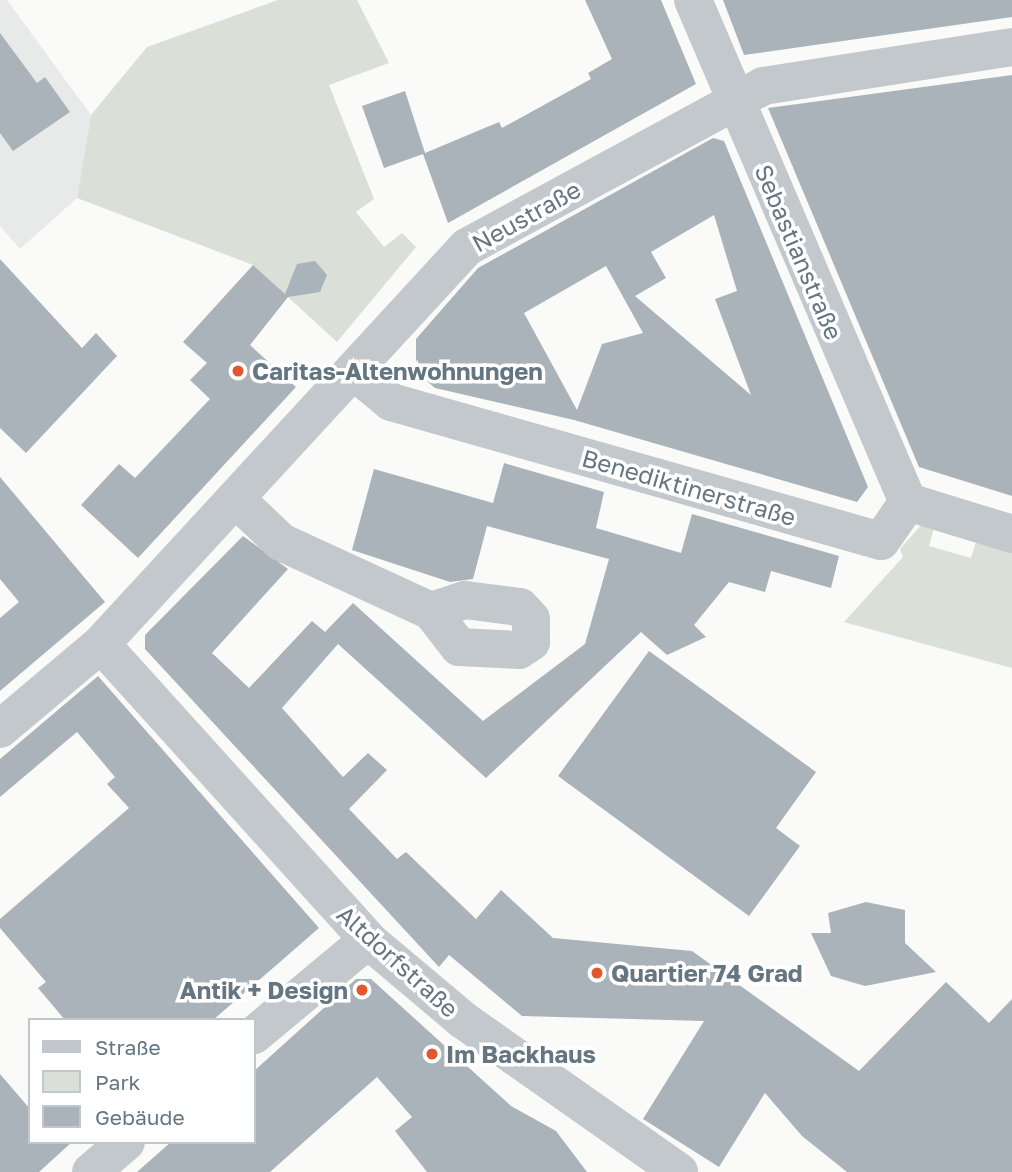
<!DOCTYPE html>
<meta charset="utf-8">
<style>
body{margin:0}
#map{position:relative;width:1012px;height:1172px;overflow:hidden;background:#fafaf8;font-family:"Golos Text",sans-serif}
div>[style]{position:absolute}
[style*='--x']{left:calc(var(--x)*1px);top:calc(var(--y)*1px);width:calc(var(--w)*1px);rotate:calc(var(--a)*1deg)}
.built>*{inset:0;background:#e8e9e9}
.green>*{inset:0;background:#dadfd7}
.building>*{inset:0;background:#aab3b9}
.minor>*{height:38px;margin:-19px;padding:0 19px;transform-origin:19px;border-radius:19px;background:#c3c8cc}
.dots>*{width:19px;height:19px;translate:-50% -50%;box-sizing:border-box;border:4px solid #fff;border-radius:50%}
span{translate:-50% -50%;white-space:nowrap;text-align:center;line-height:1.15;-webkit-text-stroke:7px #fff;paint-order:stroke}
.street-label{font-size:24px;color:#657683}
.poi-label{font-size:24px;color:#657683;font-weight:700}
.left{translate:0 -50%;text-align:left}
.right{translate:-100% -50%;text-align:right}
.legend{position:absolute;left:28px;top:1018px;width:228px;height:126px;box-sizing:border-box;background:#fff;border:2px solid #c1c8cd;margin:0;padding:9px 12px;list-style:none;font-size:21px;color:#657683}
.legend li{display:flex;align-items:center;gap:14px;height:35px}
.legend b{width:35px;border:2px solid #c1c8cd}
</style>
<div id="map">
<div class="built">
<i style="clip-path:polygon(0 0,7px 0,91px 115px,77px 198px,20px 249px,0 226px)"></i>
</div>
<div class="green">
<i style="clip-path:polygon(278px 0,357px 0,389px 63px,329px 85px,374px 199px,356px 212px,384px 247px,402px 233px,416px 247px,337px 342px,253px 265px,77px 198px,91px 115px,147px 47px)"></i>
<i style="clip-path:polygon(931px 514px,937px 516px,929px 546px,971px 558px,980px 529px,1012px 539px,1012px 668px,844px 622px,903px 557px,900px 549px)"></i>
</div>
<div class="building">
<i style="clip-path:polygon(585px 0,661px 0,696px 84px,448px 223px,423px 154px,384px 168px,362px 106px,405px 91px,425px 153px,499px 122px,502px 128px,591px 79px,588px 73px,612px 59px)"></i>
<i style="clip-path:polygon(723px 0,1012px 0,1012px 17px,744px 55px)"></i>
<i style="clip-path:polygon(0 33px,37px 83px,45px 77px,70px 112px,13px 151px,0 133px)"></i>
<i style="clip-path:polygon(1012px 75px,1012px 496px,919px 467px,768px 108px)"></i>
<i style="clip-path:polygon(evenodd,713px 138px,724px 141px,868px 487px,857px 502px,574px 420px,435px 388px,416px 372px,416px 339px,478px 268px,713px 138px,714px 215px,737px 291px,715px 299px,751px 395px,635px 296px,666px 278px,651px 252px,714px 215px,713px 138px,606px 266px,643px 333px,602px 344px,577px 410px,524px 313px,606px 266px)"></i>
<i style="clip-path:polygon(0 259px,82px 348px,96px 333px,117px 356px,26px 453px,0 428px)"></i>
<i style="clip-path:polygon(315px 261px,327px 275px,320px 292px,288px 297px,250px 345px,296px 387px,138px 558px,81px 505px,119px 464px,135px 478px,210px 399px,190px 380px,207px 363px,183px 342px,253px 265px,285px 294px,297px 264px)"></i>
<i style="clip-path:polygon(504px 463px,604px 492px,596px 528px,681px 553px,692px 514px,839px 556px,831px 588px,771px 571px,765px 592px,729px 582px,694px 625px,706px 637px,667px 655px,641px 632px,486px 778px,338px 644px,282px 708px,343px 777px,368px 753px,387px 770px,349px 809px,397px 859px,406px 852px,476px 919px,501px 890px,553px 938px,692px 951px,859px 1071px,946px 982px,989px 1023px,1012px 999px,1012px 1172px,847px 1172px,802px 1136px,765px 1093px,719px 1167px,643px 1119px,704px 1021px,522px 1016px,449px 955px,439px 967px,145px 649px,145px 635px,243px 536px,288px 569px,212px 653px,249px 688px,312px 621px,325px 632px,353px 603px,483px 721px,585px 644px,609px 559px,487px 526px,473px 579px,450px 582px,352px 550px,374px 469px,493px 503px)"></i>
<i style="clip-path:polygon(0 477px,105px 602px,0 691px,0 618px,19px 602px,0 579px)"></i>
<i style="clip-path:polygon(649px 651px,816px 772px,776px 828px,800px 846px,749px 916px,558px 776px)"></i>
<i style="clip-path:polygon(98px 676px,319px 928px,213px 1020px,65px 1020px,38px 988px,46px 982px,0 928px,0 919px,129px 808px,107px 784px,115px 777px,77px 732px,0 797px,0 759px)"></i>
<i style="clip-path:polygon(866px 902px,905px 910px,905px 943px,936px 972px,865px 986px,831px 976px,811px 933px,831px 933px,828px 913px)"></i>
<i style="clip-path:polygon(356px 979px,371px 979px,511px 1106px,556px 1131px,587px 1172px,427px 1172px,395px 1131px,412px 1117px,377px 1077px,270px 1172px,137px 1172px,171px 1142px,254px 1142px,254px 1071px)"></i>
<i style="clip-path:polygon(0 1074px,30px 1109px,30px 1142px,72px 1142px,39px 1172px,0 1172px)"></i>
</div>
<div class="minor">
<i style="--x:693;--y:0;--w:546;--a:66.82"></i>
<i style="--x:356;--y:373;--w:45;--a:39.6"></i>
<i style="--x:391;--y:402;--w:509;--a:15.84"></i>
<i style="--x:881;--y:541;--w:47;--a:-55.3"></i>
<i style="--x:238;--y:501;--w:59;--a:43.6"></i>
<i style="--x:281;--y:542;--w:165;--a:24.7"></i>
<i style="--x:431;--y:611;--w:36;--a:-18"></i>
<i style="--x:465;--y:600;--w:55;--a:7.3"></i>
<i style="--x:520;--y:607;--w:16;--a:47"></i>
<i style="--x:531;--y:619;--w:23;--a:90"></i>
<i style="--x:531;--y:642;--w:14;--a:146"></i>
<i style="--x:519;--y:650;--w:60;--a:-177.1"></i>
<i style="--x:459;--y:647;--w:46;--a:-127.9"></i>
<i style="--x:908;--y:502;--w:109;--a:17.1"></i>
<i style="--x:101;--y:644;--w:399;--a:47.9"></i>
<i style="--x:368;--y:940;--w:124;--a:40.1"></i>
<i style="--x:463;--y:1020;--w:264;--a:35.1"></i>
<i style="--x:0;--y:729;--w:132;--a:-40.1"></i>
<i style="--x:101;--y:644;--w:540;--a:-47.33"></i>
<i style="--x:467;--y:247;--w:337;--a:-28.5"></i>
<i style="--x:763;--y:86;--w:252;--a:-8.9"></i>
<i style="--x:254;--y:1035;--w:148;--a:-39.8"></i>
<i style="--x:91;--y:1172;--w:46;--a:-40.6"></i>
</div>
<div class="dots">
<i style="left:238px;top:371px;background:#e4572e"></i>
<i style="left:597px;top:973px;background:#e4572e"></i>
<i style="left:362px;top:990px;background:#e4572e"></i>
<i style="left:432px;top:1054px;background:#e4572e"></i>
</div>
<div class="street-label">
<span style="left:526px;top:216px;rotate:-29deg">Neustraße</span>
<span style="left:799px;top:252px;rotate:67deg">Sebastianstraße</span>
<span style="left:689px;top:487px;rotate:16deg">Benediktinerstraße</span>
<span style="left:398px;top:961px;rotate:42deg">Altdorfstraße</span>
</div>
<div class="poi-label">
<span class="left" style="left:252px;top:371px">Caritas-Altenwohnungen</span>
<span class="left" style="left:611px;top:973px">Quartier 74 Grad</span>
<span class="right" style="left:348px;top:990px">Antik + Design</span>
<span class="left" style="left:446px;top:1054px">Im Backhaus</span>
</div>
<ul class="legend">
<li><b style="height:9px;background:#c3c8cc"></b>Straße</li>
<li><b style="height:19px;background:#dadfd7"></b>Park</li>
<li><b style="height:19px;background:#aab3b9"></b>Gebäude</li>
</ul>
</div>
